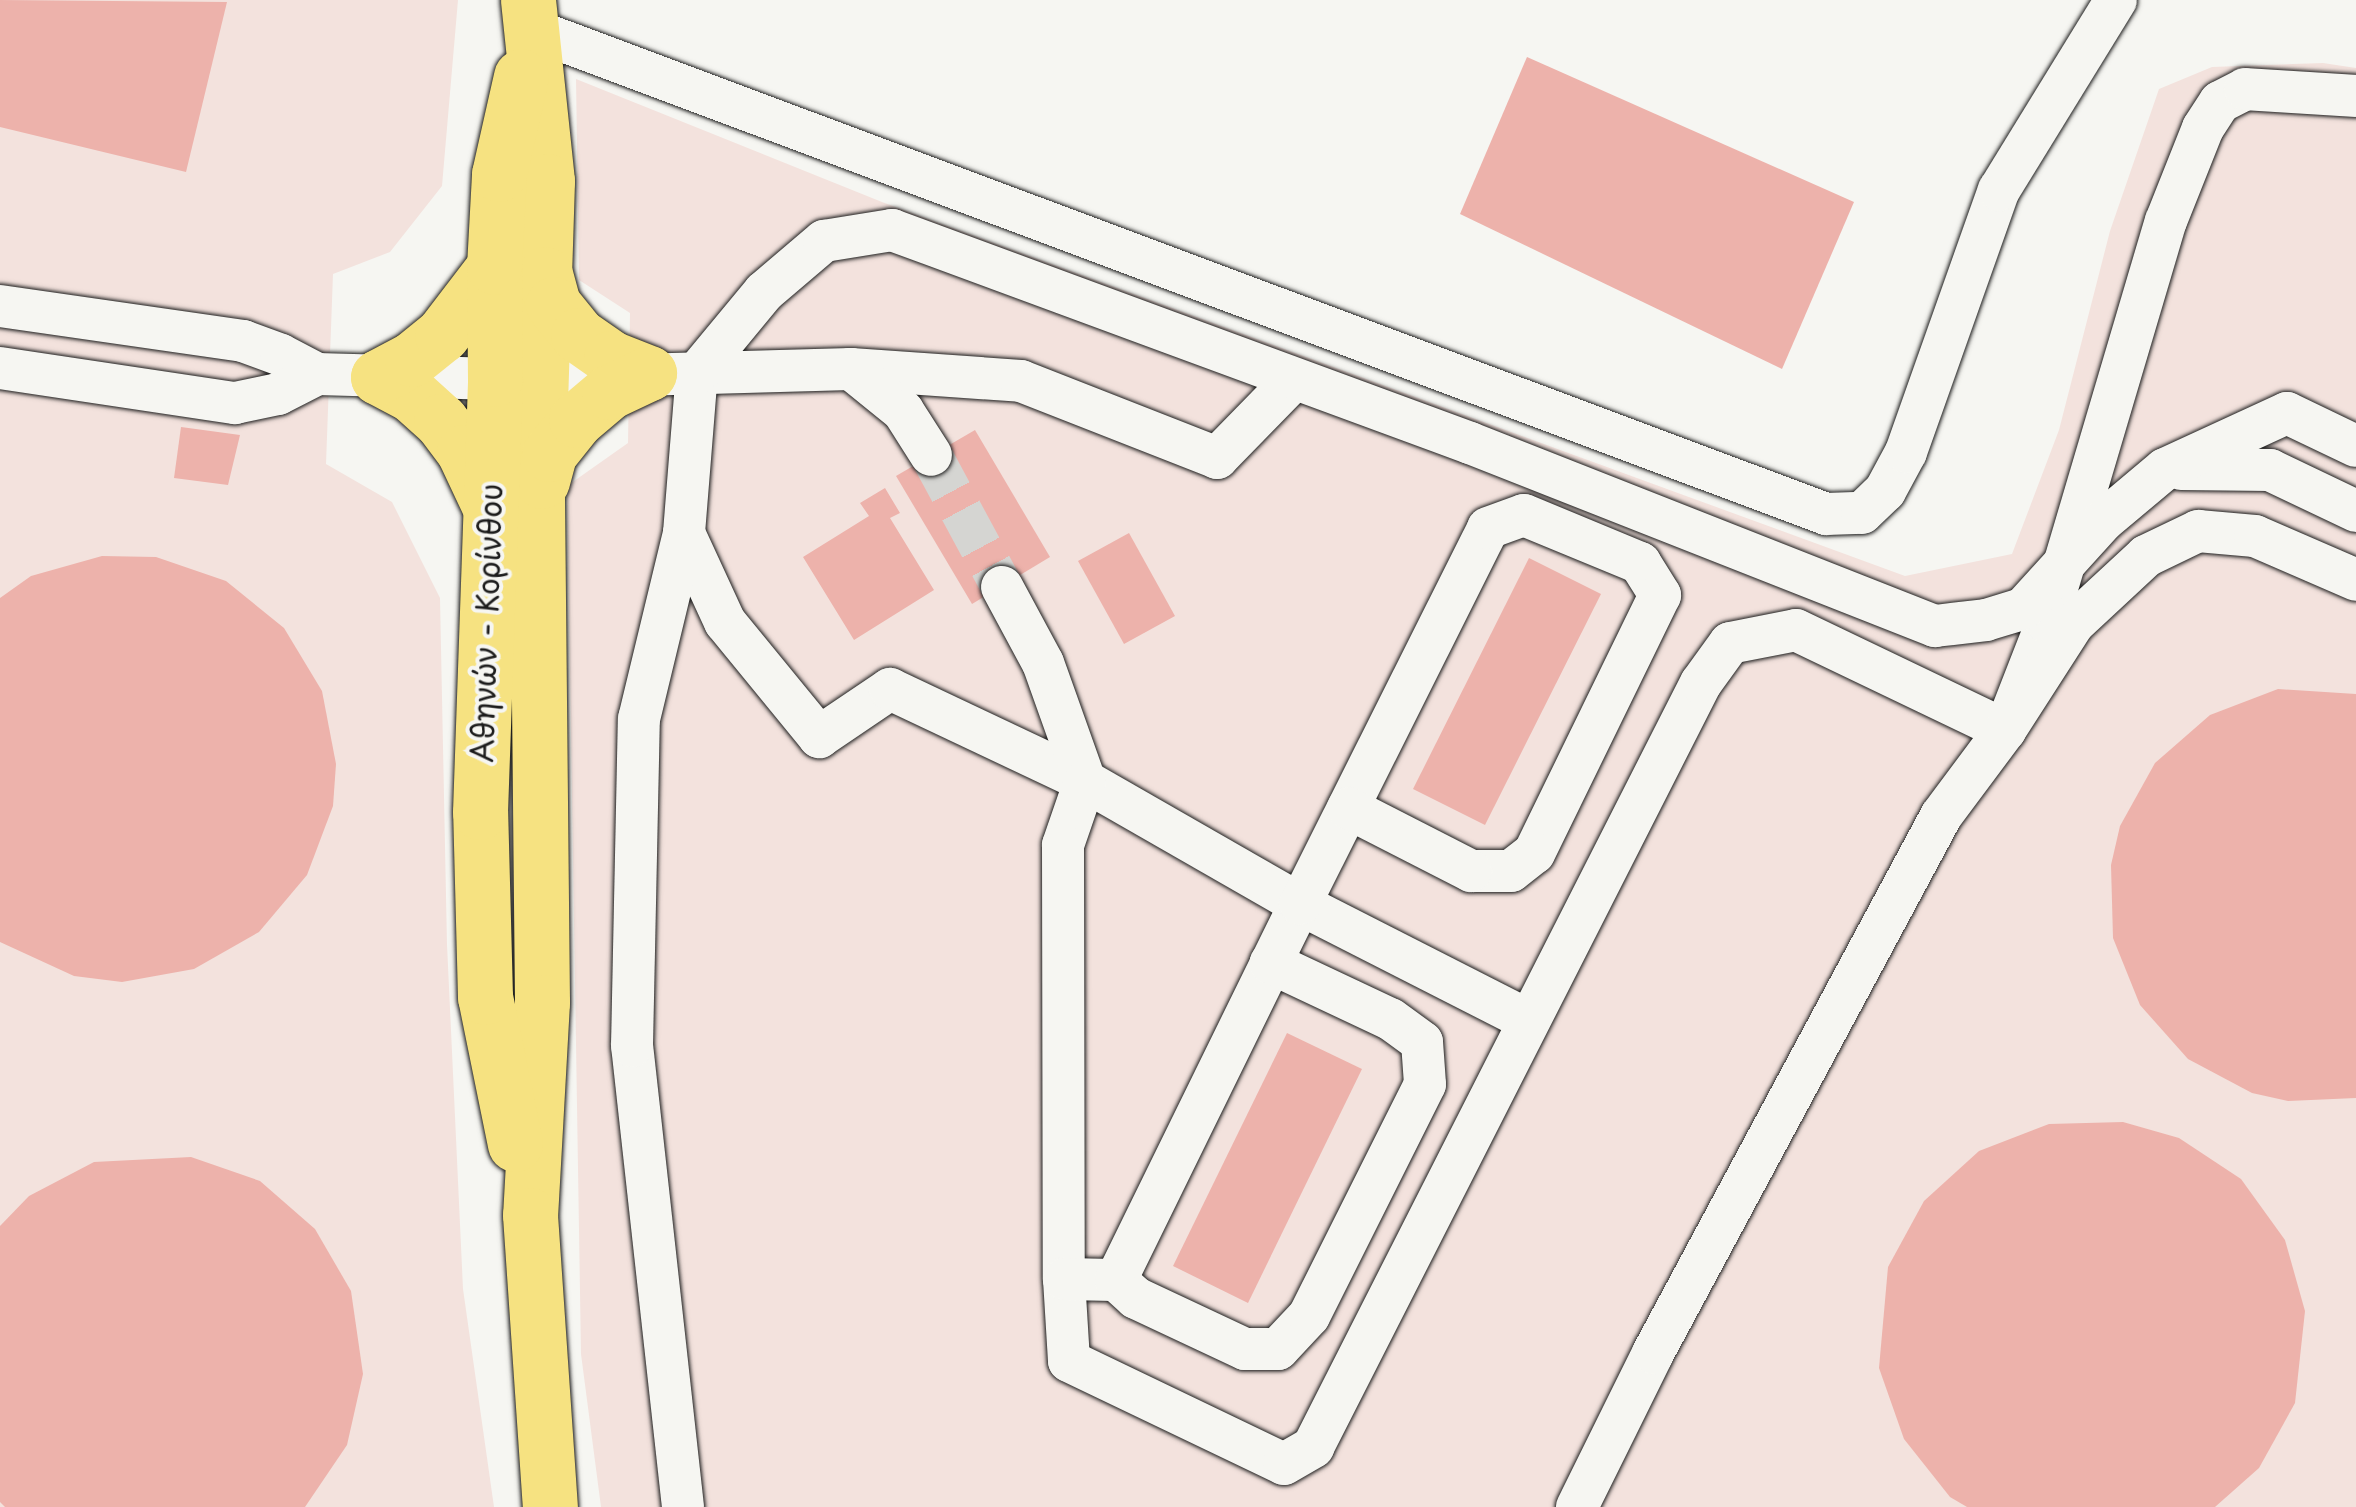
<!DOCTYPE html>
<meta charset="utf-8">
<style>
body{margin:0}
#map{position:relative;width:2356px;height:1507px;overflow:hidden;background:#f6f6f2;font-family:"Playpen Sans",sans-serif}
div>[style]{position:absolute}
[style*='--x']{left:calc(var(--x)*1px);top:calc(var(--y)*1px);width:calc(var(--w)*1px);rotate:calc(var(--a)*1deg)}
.built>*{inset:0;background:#f3e2dd}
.building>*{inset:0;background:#edb2ab}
.minor-tunnel>*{height:42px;margin-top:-21px;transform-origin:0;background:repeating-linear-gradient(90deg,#d5d5d2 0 42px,transparent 0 63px)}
.roads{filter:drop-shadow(0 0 2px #1c1c1c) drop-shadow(0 0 2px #1c1c1c)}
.minor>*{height:42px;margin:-21px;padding:0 21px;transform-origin:21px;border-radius:21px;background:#f6f6f2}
.major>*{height:55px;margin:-27.5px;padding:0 27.5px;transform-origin:27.5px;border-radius:27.5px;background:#f6e281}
span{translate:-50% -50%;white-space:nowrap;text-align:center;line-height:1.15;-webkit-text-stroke:8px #f6f6f2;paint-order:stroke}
.street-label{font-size:30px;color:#1c1c1c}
</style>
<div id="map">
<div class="built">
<i style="clip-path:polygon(0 0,458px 0,442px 186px,390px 252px,333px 274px,326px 464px,392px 502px,440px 598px,447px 944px,463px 1289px,494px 1507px,0 1507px)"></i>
<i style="clip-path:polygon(2323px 63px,2356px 68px,2356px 1507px,601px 1507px,581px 1354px,567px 486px,628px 443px,630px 313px,579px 280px,576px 79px,882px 202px,1905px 576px,2012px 554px,2059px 430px,2110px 231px,2159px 89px,2212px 67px)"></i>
</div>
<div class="building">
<i style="clip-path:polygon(0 0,227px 2px,186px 172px,0 127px)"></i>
<i style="clip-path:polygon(1527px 57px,1854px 202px,1782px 369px,1460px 214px)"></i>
<i style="clip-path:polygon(181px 427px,240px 435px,228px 485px,174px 478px)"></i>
<i style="clip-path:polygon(975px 430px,1050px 557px,972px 604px,896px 476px)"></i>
<i style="clip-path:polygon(885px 488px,900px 513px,890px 518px,934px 590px,854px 640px,803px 557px,869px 516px,860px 503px)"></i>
<i style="clip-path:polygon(1129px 533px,1175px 616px,1124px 644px,1078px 561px)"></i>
<i style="clip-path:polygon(102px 556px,156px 557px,226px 581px,284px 628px,322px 691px,336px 764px,333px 806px,307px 875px,259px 932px,194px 969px,122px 982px,74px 976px,0 942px,0 598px,31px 576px)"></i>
<i style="clip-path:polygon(1529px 558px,1601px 594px,1485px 825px,1413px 789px)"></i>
<i style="clip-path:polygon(2278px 689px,2356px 694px,2356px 1098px,2288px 1101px,2252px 1093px,2188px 1059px,2140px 1005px,2113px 938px,2111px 865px,2120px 826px,2155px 763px,2210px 715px)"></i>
<i style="clip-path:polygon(1287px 1033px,1362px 1069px,1248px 1303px,1173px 1266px)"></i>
<i style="clip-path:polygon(2123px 1122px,2179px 1138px,2241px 1179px,2285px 1240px,2305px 1311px,2295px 1403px,2259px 1468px,2215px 1507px,1967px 1507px,1950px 1497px,1904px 1439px,1879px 1368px,1888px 1267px,1924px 1201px,1979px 1151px,2049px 1124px)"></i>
<i style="clip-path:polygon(191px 1157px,260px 1181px,315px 1229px,351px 1291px,363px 1374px,347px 1445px,305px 1507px,5px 1507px,0 1502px,0 1226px,29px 1196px,94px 1162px)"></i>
</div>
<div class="minor-tunnel">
<i style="--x:931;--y:455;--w:150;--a:61.7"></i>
</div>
<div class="roads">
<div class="minor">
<i style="--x:531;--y:29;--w:1383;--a:20.53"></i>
<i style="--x:1826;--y:514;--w:36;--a:-2"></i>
<i style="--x:1862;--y:513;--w:32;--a:-44"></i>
<i style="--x:1885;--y:491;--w:44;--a:-61.7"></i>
<i style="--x:1906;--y:452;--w:278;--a:-70.5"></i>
<i style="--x:1999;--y:190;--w:223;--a:-58.4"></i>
<i style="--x:0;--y:306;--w:246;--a:8.2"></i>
<i style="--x:243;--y:341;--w:40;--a:20.2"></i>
<i style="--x:281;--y:355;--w:41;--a:27.8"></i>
<i style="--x:317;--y:374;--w:178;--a:1.6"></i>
<i style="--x:495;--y:379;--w:356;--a:-1.6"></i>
<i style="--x:851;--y:369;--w:170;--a:4"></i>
<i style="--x:1021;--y:381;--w:211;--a:21.4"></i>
<i style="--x:1217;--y:458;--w:109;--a:-45.7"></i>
<i style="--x:0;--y:368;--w:238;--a:8.5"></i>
<i style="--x:235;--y:403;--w:44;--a:-11.8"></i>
<i style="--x:278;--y:394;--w:44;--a:-27.1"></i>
<i style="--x:851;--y:369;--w:67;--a:38.9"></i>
<i style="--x:903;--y:411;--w:52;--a:57.5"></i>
<i style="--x:2181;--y:469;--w:89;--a:0.6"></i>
<i style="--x:2270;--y:470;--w:95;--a:25.5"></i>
<i style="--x:684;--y:533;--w:98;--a:65.3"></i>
<i style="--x:725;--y:622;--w:149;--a:50.7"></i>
<i style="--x:819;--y:737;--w:86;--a:-34.1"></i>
<i style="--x:890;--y:689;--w:216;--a:25.3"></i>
<i style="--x:1085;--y:781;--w:248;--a:29.8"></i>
<i style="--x:1300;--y:904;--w:256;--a:27"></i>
<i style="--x:1002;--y:587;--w:86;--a:61.7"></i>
<i style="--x:1043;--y:663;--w:125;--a:70.4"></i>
<i style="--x:1085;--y:781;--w:68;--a:109"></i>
<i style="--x:1063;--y:845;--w:434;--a:89.9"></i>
<i style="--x:1064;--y:1279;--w:82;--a:86.5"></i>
<i style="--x:1069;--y:1361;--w:238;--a:25.6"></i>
<i style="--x:1284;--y:1464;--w:34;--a:-30"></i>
<i style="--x:1313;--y:1447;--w:857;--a:-63.08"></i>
<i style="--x:1701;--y:683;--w:49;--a:-54.1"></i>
<i style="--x:1730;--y:643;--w:67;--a:-11.1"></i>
<i style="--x:1796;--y:630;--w:232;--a:25.6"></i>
<i style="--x:2005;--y:730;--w:116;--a:-68.7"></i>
<i style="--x:2047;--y:622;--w:418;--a:-73.5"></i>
<i style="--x:2166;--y:221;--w:100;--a:-68.3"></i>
<i style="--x:2203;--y:128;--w:31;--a:-57"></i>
<i style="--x:2220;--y:102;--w:28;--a:-27"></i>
<i style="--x:2245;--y:89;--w:111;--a:3.6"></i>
<i style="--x:1064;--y:1279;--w:52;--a:1.1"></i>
<i style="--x:1116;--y:1280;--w:353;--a:-63.9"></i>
<i style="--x:1271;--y:963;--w:66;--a:-63.8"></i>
<i style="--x:1300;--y:904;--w:420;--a:-63.4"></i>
<i style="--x:1488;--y:528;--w:38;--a:-20"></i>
<i style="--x:1524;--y:515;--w:126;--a:22.5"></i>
<i style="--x:1640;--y:563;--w:38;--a:58"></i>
<i style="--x:1660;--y:595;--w:287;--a:116"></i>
<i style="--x:1534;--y:853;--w:29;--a:142"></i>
<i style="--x:1511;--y:871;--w:40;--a:180"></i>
<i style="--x:1471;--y:871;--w:138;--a:-152.9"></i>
<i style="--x:1116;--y:1280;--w:27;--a:42"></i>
<i style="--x:1136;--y:1298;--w:120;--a:25.1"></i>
<i style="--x:1245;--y:1349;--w:33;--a:0"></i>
<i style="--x:1278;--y:1349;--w:45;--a:-46.8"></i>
<i style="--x:1309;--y:1316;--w:259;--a:-63.4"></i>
<i style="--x:1425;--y:1084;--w:42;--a:-94.1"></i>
<i style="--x:1422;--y:1042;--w:39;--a:-144"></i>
<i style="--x:1390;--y:1019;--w:132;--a:-154.8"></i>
<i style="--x:683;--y:1507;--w:464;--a:-96.3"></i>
<i style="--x:632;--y:1046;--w:327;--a:-88.8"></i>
<i style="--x:639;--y:719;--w:191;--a:-76.4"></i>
<i style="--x:684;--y:533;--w:161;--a:-85.4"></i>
<i style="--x:697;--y:373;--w:105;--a:-50.4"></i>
<i style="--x:764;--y:292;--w:79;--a:-40.4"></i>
<i style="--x:824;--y:241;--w:69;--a:-9.2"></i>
<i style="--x:892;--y:230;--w:616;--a:20.23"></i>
<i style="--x:1470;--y:443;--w:500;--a:21.5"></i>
<i style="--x:1935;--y:626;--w:51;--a:-6.7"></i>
<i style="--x:1986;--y:620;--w:39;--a:-17"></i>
<i style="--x:2023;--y:609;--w:119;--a:-47.7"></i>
<i style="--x:2103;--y:521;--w:81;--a:-40"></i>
<i style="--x:2165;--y:469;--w:134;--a:-24.7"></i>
<i style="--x:2287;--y:413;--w:76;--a:25.6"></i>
<i style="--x:1577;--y:1507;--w:172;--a:-63.7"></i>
<i style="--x:1653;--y:1353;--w:609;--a:-61.79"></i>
<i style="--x:1941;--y:816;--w:107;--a:-53.3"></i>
<i style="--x:2005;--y:730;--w:127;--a:-57.2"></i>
<i style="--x:2074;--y:623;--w:98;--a:-42.9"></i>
<i style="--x:2146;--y:556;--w:58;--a:-25.7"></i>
<i style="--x:2198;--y:531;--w:57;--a:5"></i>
<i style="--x:2255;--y:536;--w:110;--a:23.5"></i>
</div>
<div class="major">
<i style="--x:528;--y:0;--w:182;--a:84"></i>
<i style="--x:547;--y:181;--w:318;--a:91.8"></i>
<i style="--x:537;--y:499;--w:503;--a:89.43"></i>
<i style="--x:542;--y:1002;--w:213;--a:93.2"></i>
<i style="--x:530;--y:1215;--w:293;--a:86.1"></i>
<i style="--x:545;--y:274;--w:31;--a:75"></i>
<i style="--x:553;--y:304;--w:40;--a:51"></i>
<i style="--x:578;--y:335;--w:40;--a:34.9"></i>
<i style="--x:611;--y:358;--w:41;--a:21.5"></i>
<i style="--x:378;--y:377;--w:38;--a:28"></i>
<i style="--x:412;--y:395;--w:39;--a:42"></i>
<i style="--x:441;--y:421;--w:39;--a:53"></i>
<i style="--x:464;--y:452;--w:56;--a:64.8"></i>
<i style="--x:378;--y:377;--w:38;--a:-28"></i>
<i style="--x:412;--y:359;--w:38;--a:-39"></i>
<i style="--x:442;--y:335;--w:86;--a:-52.6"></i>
<i style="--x:542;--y:481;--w:28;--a:-75"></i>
<i style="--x:549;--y:454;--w:43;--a:-51.5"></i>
<i style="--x:576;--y:420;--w:43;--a:-40.3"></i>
<i style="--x:609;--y:392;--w:44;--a:-25.4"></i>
<i style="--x:515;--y:1144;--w:150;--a:-101.5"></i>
<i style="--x:485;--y:997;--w:185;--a:-91.5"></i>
<i style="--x:480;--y:812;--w:433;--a:-88"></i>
<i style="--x:495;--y:379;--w:112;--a:-90.5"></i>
<i style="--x:494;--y:267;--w:93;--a:-86.9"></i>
<i style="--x:499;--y:174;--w:100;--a:-77.3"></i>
</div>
</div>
<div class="street-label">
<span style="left:486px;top:623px;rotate:-88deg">Αθηνών - Κορίνθου</span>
</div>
</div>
